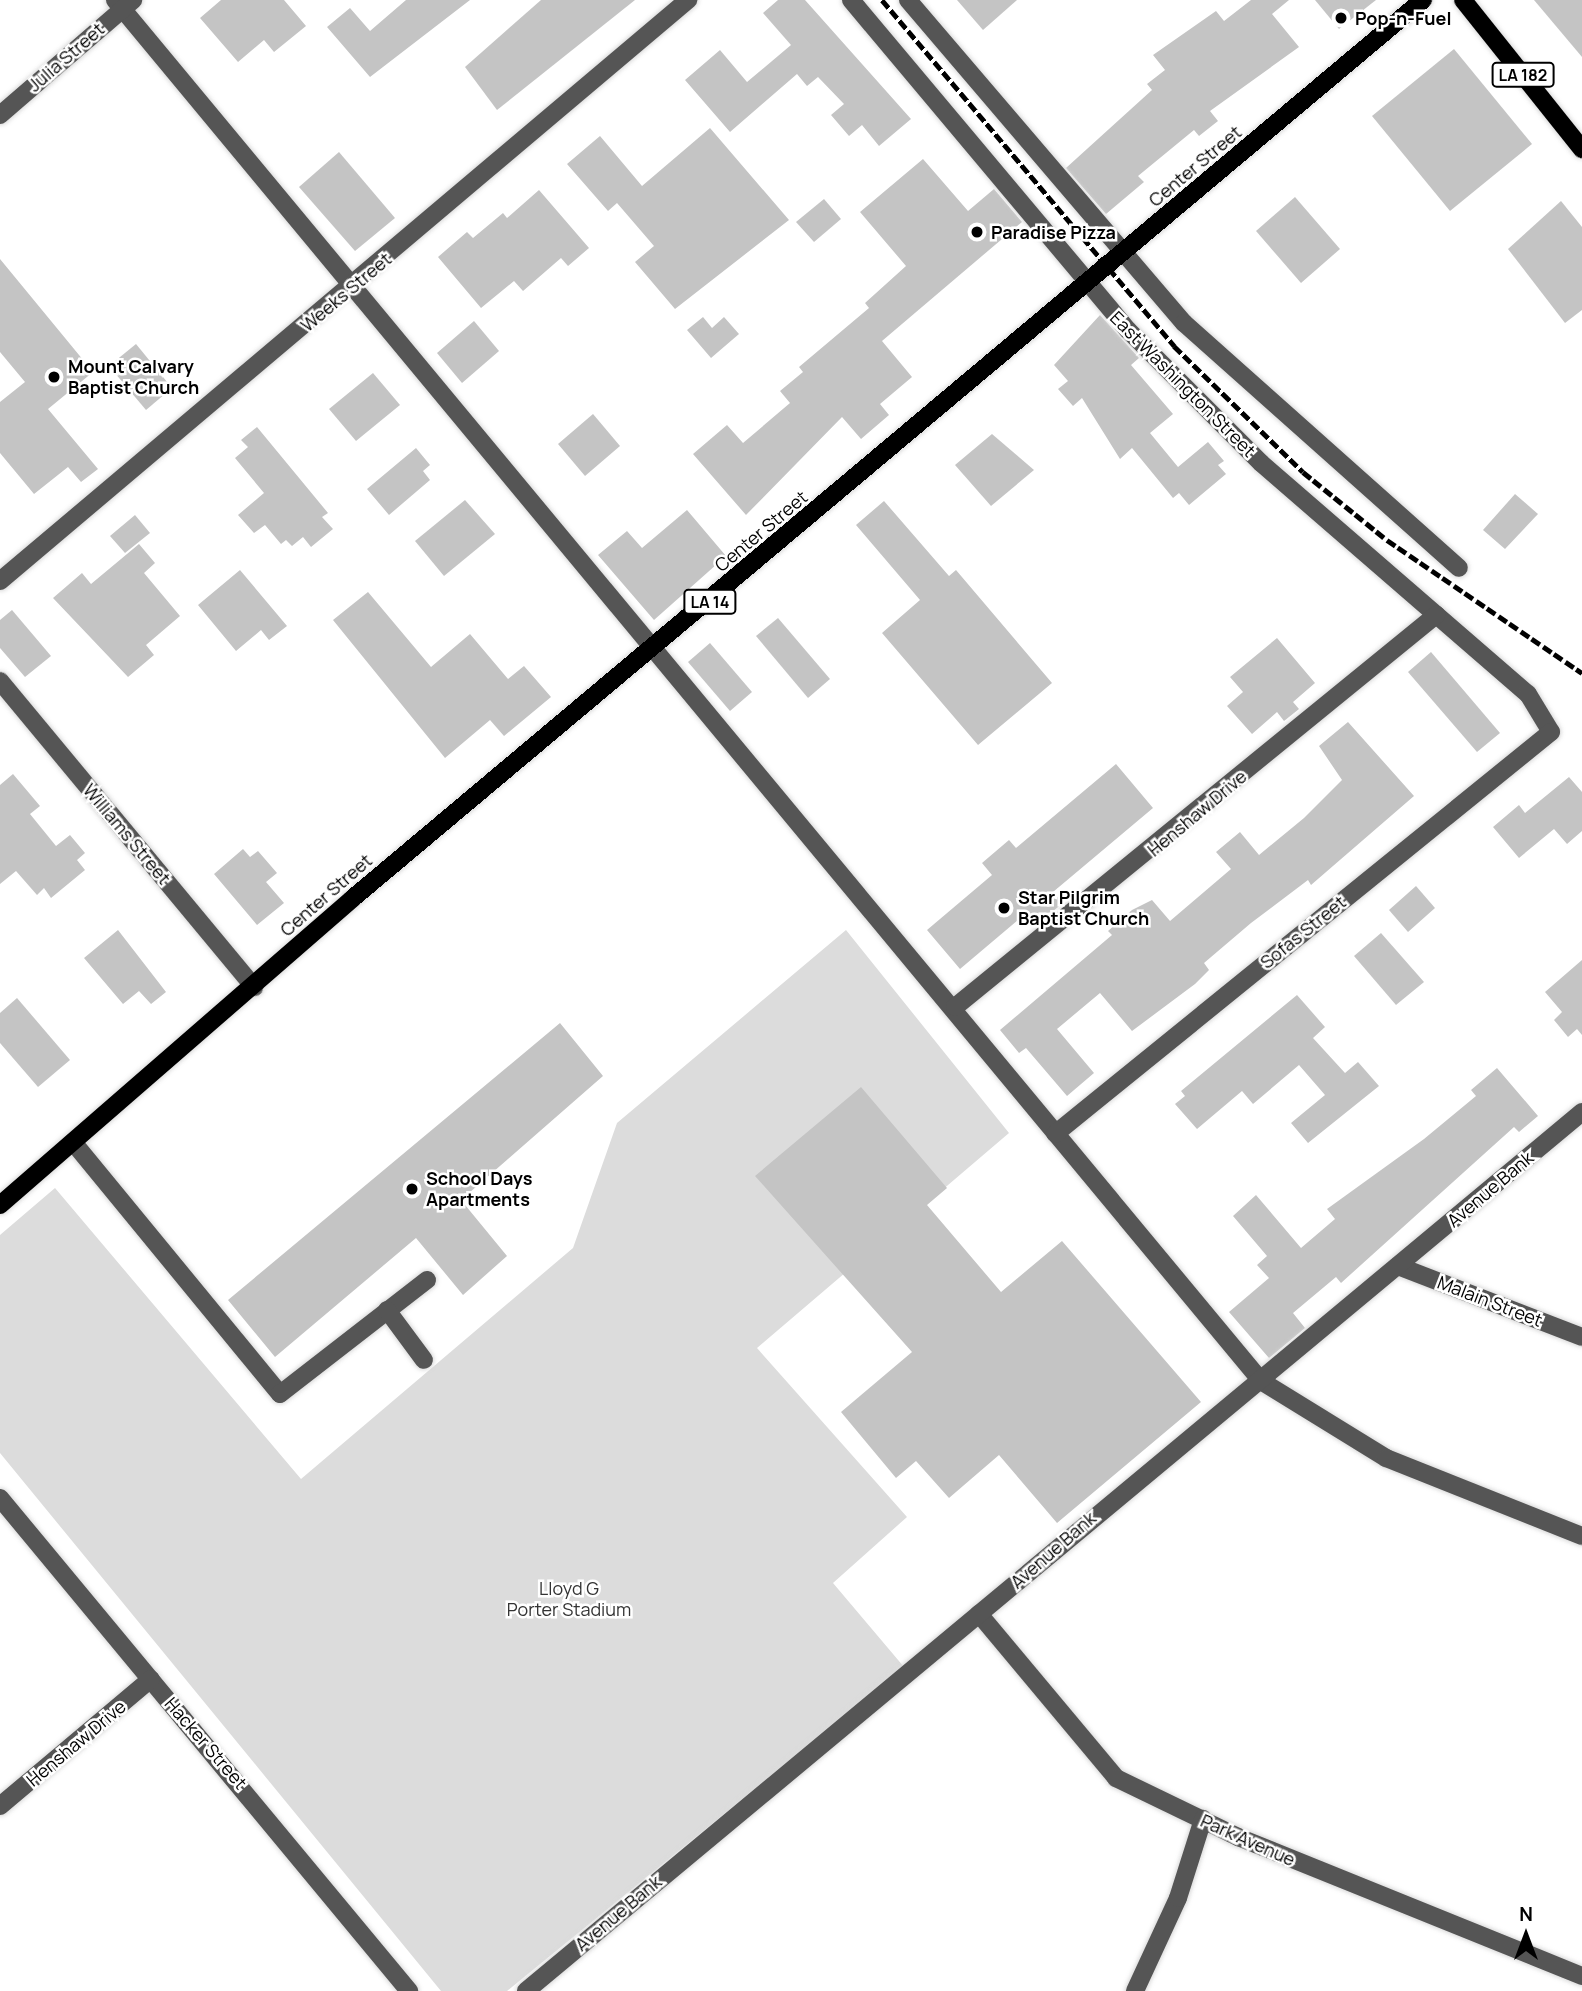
<!DOCTYPE html>
<style>
body{margin:0}
#map{position:relative;width:1582px;height:1991px;overflow:hidden;background:#fff;font-family:Manrope,sans-serif}
div>[style]{position:absolute}
[style*='--x']{left:calc(var(--x)*1px);top:calc(var(--y)*1px);width:calc(var(--w)*1px);rotate:calc(var(--a)*1deg)}
.green>*{inset:0;background:#dcdcdc}
.building>*{inset:0;background:#c4c4c4}
.roads{filter:drop-shadow(0 0 2px #dbdbdb) drop-shadow(0 0 2px #dbdbdb)}
.minor>*{height:18px;margin:-9px;padding:0 9px;transform-origin:9px;border-radius:9px;background:#555}
.major>*{height:18px;margin:-9px;padding:0 9px;transform-origin:9px;border-radius:9px;background:#000}
.rail>*{height:5px;margin-top:-2.5px;transform-origin:0;background:repeating-linear-gradient(90deg,#000 0 10px,transparent 0 13.5px)}
.dots>*{width:19px;height:19px;translate:-50% -50%;box-sizing:border-box;border:4px solid #fff;border-radius:50%}
span{translate:-50% -50%;white-space:nowrap;text-align:center;line-height:1.15;-webkit-text-stroke:5px #fff;paint-order:stroke}
.shield-label span{padding:2px 5px;background:#fff;border:2px solid;border-radius:5px;-webkit-text-stroke-width:0}
.shield-label{font-size:16px;color:#000;font-weight:700}
.poi-label{font-size:18px;color:#000;font-weight:700}
.left{translate:0 -50%;text-align:left}
.street-label{font-size:18px;color:#000}
.park-label{font-size:18px;color:#333}
.north{position:absolute;left:1491px;top:1900px;width:70px;height:70px;-webkit-text-stroke:5px #fff;paint-order:stroke;rotate:0deg;font-size:19px;font-weight:700;line-height:28px;text-align:center;color:#000}
.north::after{content:'';display:block;margin:auto;width:24px;height:32px;background:#000;clip-path:polygon(50% 0,100% 100%,50% 72%,0 100%)}
</style>
<div id="map">
<div class="green">
<i style="clip-path:polygon(846px 930px,1009px 1133px,757px 1348px,907px 1517px,833px 1583px,904px 1667px,507px 1991px,441px 1991px,0 1453px,0 1235px,55px 1188px,301px 1479px,573px 1248px,617px 1123px)"></i>
</div>
<div class="building">
<i style="clip-path:polygon(221px 0,284px 0,306px 26px,274px 52px,264px 40px,238px 62px,200px 18px)"></i>
<i style="clip-path:polygon(406px 0,470px 0,370px 77px,327px 27px,350px 8px,370px 31px)"></i>
<i style="clip-path:polygon(541px 0,635px 0,497px 110px,465px 67px)"></i>
<i style="clip-path:polygon(778px 0,805px 0,911px 119px,879px 146px,862px 125px,849px 136px,831px 115px,844px 104px,818px 77px,807px 86px,797px 74px,730px 132px,685px 80px,720px 50px,747px 82px,791px 45px,763px 13px)"></i>
<i style="clip-path:polygon(957px 0,1017px 0,983px 30px)"></i>
<i style="clip-path:polygon(1251px 0,1289px 0,1272px 14px,1299px 47px,1210px 111px,1218px 121px,1199px 136px,1194px 130px,1138px 176px,1144px 182px,1106px 214px,1066px 168px,1152px 90px,1147px 84px,1165px 70px,1153px 55px,1216px 11px,1224px 21px)"></i>
<i style="clip-path:polygon(1315px 0,1376px 0,1339px 29px)"></i>
<i style="clip-path:polygon(1534px 0,1582px 0,1582px 57px)"></i>
<i style="clip-path:polygon(1454px 49px,1532px 144px,1450px 211px,1372px 116px)"></i>
<i style="clip-path:polygon(710px 128px,789px 220px,675px 309px,635px 262px,654px 246px,617px 203px,608px 211px,567px 164px,600px 136px,642px 186px)"></i>
<i style="clip-path:polygon(339px 152px,395px 218px,355px 251px,299px 187px)"></i>
<i style="clip-path:polygon(923px 159px,968px 211px,994px 189px,1022px 222px,882px 341px,912px 377px,880px 404px,889px 415px,861px 439px,842px 417px,746px 515px,693px 454px,727px 425px,743px 443px,790px 403px,780px 391px,803px 372px,799px 367px,869px 308px,865px 303px,906px 266px,860px 212px)"></i>
<i style="clip-path:polygon(539px 190px,589px 248px,568px 266px,561px 258px,523px 291px,514px 281px,481px 308px,438px 257px,467px 232px,473px 238px,503px 213px,507px 218px)"></i>
<i style="clip-path:polygon(1295px 197px,1340px 249px,1301px 283px,1256px 231px)"></i>
<i style="clip-path:polygon(824px 199px,841px 219px,814px 242px,796px 222px)"></i>
<i style="clip-path:polygon(1561px 201px,1582px 227px,1582px 310px,1565px 323px,1508px 249px)"></i>
<i style="clip-path:polygon(0 259px,93px 372px,48px 409px,98px 469px,81px 482px,68px 467px,34px 494px,0 453px,0 402px,25px 382px,0 352px)"></i>
<i style="clip-path:polygon(1100px 315px,1139px 358px,1131px 365px,1173px 414px,1150px 433px,1178px 467px,1208px 442px,1224px 461px,1218px 465px,1226px 474px,1189px 505px,1179px 493px,1173px 498px,1132px 448px,1120px 459px,1082px 398px,1073px 406px,1058px 389px,1068px 381px,1054px 365px)"></i>
<i style="clip-path:polygon(703px 317px,712px 328px,724px 317px,739px 334px,711px 358px,687px 330px)"></i>
<i style="clip-path:polygon(474px 321px,499px 351px,462px 383px,437px 353px)"></i>
<i style="clip-path:polygon(136px 344px,172px 388px,146px 410px,109px 366px)"></i>
<i style="clip-path:polygon(373px 373px,400px 405px,356px 441px,329px 409px)"></i>
<i style="clip-path:polygon(593px 414px,620px 446px,585px 476px,558px 444px)"></i>
<i style="clip-path:polygon(257px 427px,328px 513px,322px 517px,333px 529px,311px 547px,303px 537px,292px 546px,286px 540px,281px 544px,265px 525px,254px 533px,238px 515px,264px 493px,235px 458px,248px 447px,241px 440px)"></i>
<i style="clip-path:polygon(992px 434px,1034px 470px,991px 506px,955px 465px)"></i>
<i style="clip-path:polygon(416px 448px,430px 465px,423px 471px,430px 480px,389px 515px,367px 489px)"></i>
<i style="clip-path:polygon(1515px 494px,1538px 514px,1505px 549px,1483px 530px)"></i>
<i style="clip-path:polygon(465px 500px,495px 534px,444px 576px,415px 541px)"></i>
<i style="clip-path:polygon(884px 501px,949px 576px,956px 570px,1052px 683px,978px 745px,882px 633px,920px 600px,856px 525px)"></i>
<i style="clip-path:polygon(687px 510px,726px 556px,654px 620px,598px 555px,627px 531px,642px 548px)"></i>
<i style="clip-path:polygon(135px 515px,150px 533px,125px 553px,110px 536px)"></i>
<i style="clip-path:polygon(139px 544px,155px 563px,144px 573px,180px 616px,146px 645px,154px 655px,128px 677px,53px 598px,82px 573px,91px 584px)"></i>
<i style="clip-path:polygon(240px 570px,287px 626px,269px 640px,261px 630px,236px 651px,198px 605px)"></i>
<i style="clip-path:polygon(368px 592px,431px 667px,470px 634px,508px 679px,524px 666px,551px 697px,504px 736px,490px 720px,445px 758px,333px 620px)"></i>
<i style="clip-path:polygon(12px 610px,51px 656px,25px 677px,0 648px,0 620px)"></i>
<i style="clip-path:polygon(778px 618px,830px 679px,808px 698px,756px 636px)"></i>
<i style="clip-path:polygon(1277px 638px,1315px 683px,1293px 702px,1299px 709px,1284px 721px,1277px 712px,1252px 734px,1227px 706px,1243px 692px,1230px 677px)"></i>
<i style="clip-path:polygon(710px 643px,752px 692px,730px 711px,688px 662px)"></i>
<i style="clip-path:polygon(1431px 652px,1500px 733px,1477px 752px,1408px 672px)"></i>
<i style="clip-path:polygon(1348px 722px,1414px 796px,1311px 885px,1308px 880px,1251px 923px,1204px 963px,1209px 970px,1195px 984px,1132px 1031px,1100px 993px,1057px 1029px,1094px 1073px,1067px 1096px,1026px 1048px,1019px 1053px,1000px 1030px,1112px 935px,1108px 931px,1132px 910px,1152px 900px,1170px 921px,1231px 869px,1216px 852px,1240px 832px,1259px 855px,1304px 818px,1342px 780px,1319px 746px)"></i>
<i style="clip-path:polygon(1116px 764px,1153px 808px,1053px 892px,1063px 903px,1035px 926px,1025px 914px,960px 969px,927px 930px,992px 875px,982px 863px,1009px 840px,1016px 848px)"></i>
<i style="clip-path:polygon(13px 774px,40px 806px,30px 814px,56px 846px,70px 835px,85px 853px,77px 860px,85px 870px,51px 898px,44px 888px,37px 895px,16px 871px,0 884px,0 785px)"></i>
<i style="clip-path:polygon(1569px 777px,1582px 792px,1582px 831px,1567px 844px,1554px 829px,1519px 858px,1493px 827px,1519px 805px,1525px 813px)"></i>
<i style="clip-path:polygon(243px 849px,250px 857px,258px 851px,277px 873px,266px 882px,284px 903px,257px 925px,214px 874px)"></i>
<i style="clip-path:polygon(1416px 886px,1435px 908px,1408px 932px,1389px 910px)"></i>
<i style="clip-path:polygon(118px 930px,166px 992px,151px 1004px,139px 991px,123px 1004px,84px 958px)"></i>
<i style="clip-path:polygon(1381px 933px,1424px 982px,1396px 1005px,1354px 956px)"></i>
<i style="clip-path:polygon(1582px 960px,1582px 1035px,1577px 1029px,1568px 1037px,1554px 1020px,1562px 1012px,1545px 992px)"></i>
<i style="clip-path:polygon(1297px 995px,1325px 1027px,1313px 1038px,1345px 1073px,1358px 1062px,1379px 1086px,1308px 1143px,1291px 1123px,1325px 1095px,1299px 1065px,1253px 1104px,1242px 1091px,1197px 1129px,1175px 1104px,1185px 1096px,1181px 1091px)"></i>
<i style="clip-path:polygon(17px 998px,70px 1060px,38px 1087px,0 1043px,0 1013px)"></i>
<i style="clip-path:polygon(560px 1023px,603px 1076px,461px 1200px,507px 1256px,463px 1295px,416px 1238px,275px 1357px,228px 1300px)"></i>
<i style="clip-path:polygon(1497px 1068px,1538px 1116px,1519px 1132px,1514px 1127px,1341px 1283px,1336px 1277px,1293px 1313px,1305px 1328px,1269px 1358px,1229px 1312px,1269px 1278px,1257px 1265px,1267px 1256px,1233px 1216px,1256px 1195px,1301px 1248px,1335px 1219px,1327px 1209px,1424px 1139px,1476px 1096px,1471px 1090px)"></i>
<i style="clip-path:polygon(861px 1087px,947px 1188px,927px 1205px,1001px 1292px,1062px 1241px,1201px 1402px,1057px 1523px,999px 1455px,949px 1498px,916px 1461px,896px 1478px,841px 1412px,912px 1352px,755px 1176px)"></i>
</div>
<div class="roads">
<div class="minor">
<i style="--x:115;--y:0;--w:1795;--a:50.31"></i>
<i style="--x:1261;--y:1381;--w:147;--a:31.6"></i>
<i style="--x:1386;--y:1458;--w:211;--a:21.7"></i>
<i style="--x:851;--y:0;--w:431;--a:50"></i>
<i style="--x:1128;--y:330;--w:188;--a:45"></i>
<i style="--x:1261;--y:463;--w:353;--a:40.9"></i>
<i style="--x:1528;--y:694;--w:44;--a:58.8"></i>
<i style="--x:1551;--y:732;--w:638;--a:140.98"></i>
<i style="--x:908;--y:0;--w:425;--a:49.5"></i>
<i style="--x:1184;--y:323;--w:368;--a:41.7"></i>
<i style="--x:0;--y:115;--w:176;--a:-40.8"></i>
<i style="--x:0;--y:581;--w:901;--a:-40.18"></i>
<i style="--x:0;--y:681;--w:398;--a:50.3"></i>
<i style="--x:955;--y:1007;--w:621;--a:-39.18"></i>
<i style="--x:73;--y:1142;--w:326;--a:50.6"></i>
<i style="--x:280;--y:1394;--w:186;--a:-37.8"></i>
<i style="--x:1398;--y:1266;--w:197;--a:21.1"></i>
<i style="--x:387;--y:1310;--w:62;--a:53.5"></i>
<i style="--x:0;--y:1498;--w:641;--a:50.32"></i>
<i style="--x:979;--y:1614;--w:214;--a:50.1"></i>
<i style="--x:1116;--y:1778;--w:136;--a:25.8"></i>
<i style="--x:1238;--y:1837;--w:371;--a:22"></i>
<i style="--x:0;--y:1806;--w:197;--a:-40.1"></i>
<i style="--x:526;--y:1991;--w:1374;--a:-39.77"></i>
<i style="--x:1135;--y:1991;--w:102;--a:-65.2"></i>
<i style="--x:1178;--y:1898;--w:83;--a:-72.4"></i>
</div>
<div class="major">
<i style="--x:1463;--y:0;--w:191;--a:51.4"></i>
<i style="--x:0;--y:1205;--w:468;--a:-41"></i>
<i style="--x:353;--y:898;--w:1397;--a:-40.01"></i>
</div>
</div>
<div class="rail">
<i style="--x:882;--y:0;--w:453;--a:49.8"></i>
<i style="--x:1174;--y:346;--w:180;--a:44.3"></i>
<i style="--x:1303;--y:472;--w:108;--a:39"></i>
<i style="--x:1387;--y:540;--w:236;--a:34.3"></i>
</div>
<div class="dots">
<i style="left:1341px;top:18px;background:#000"></i>
<i style="left:977px;top:232px;background:#000"></i>
<i style="left:54px;top:377px;background:#000"></i>
<i style="left:1004px;top:908px;background:#000"></i>
<i style="left:412px;top:1189px;background:#000"></i>
</div>
<div class="shield-label">
<span style="left:1523px;top:75px">LA 182</span>
<span style="left:710px;top:602px">LA 14</span>
</div>
<div class="poi-label">
<span class="left" style="left:1355px;top:18px">Pop-n-Fuel</span>
<span class="left" style="left:991px;top:232px">Paradise Pizza</span>
<span class="left" style="left:68px;top:377px">Mount Calvary<br>Baptist Church</span>
<span class="left" style="left:1018px;top:908px">Star Pilgrim<br>Baptist Church</span>
<span class="left" style="left:426px;top:1189px">School Days<br>Apartments</span>
</div>
<div class="street-label">
<span style="left:66px;top:57px;rotate:-41deg">Julia Street</span>
<span style="left:1195px;top:166px;rotate:-40deg">Center Street</span>
<span style="left:346px;top:292px;rotate:-40deg">Weeks Street</span>
<span style="left:1183px;top:384px;rotate:45deg">East Washington Street</span>
<span style="left:761px;top:531px;rotate:-40deg">Center Street</span>
<span style="left:1197px;top:813px;rotate:-40deg">Henshaw Drive</span>
<span style="left:127px;top:834px;rotate:50deg">Williams Street</span>
<span style="left:326px;top:895px;rotate:-41deg">Center Street</span>
<span style="left:1303px;top:932px;rotate:-39deg">Sofas Street</span>
<span style="left:1490px;top:1189px;rotate:-40deg">Avenue Bank</span>
<span style="left:1490px;top:1301px;rotate:21deg">Malain Street</span>
<span style="left:1053px;top:1550px;rotate:-41deg">Avenue Bank</span>
<span style="left:76px;top:1743px;rotate:-40deg">Henshaw Drive</span>
<span style="left:206px;top:1743px;rotate:49deg">Hacker Street</span>
<span style="left:1248px;top:1840px;rotate:24deg">Park Avenue</span>
<span style="left:618px;top:1913px;rotate:-40deg">Avenue Bank</span>
</div>
<div class="park-label">
<span style="left:569px;top:1599px">Lloyd G<br>Porter Stadium</span>
</div>
<div class="north">N</div>
</div>
